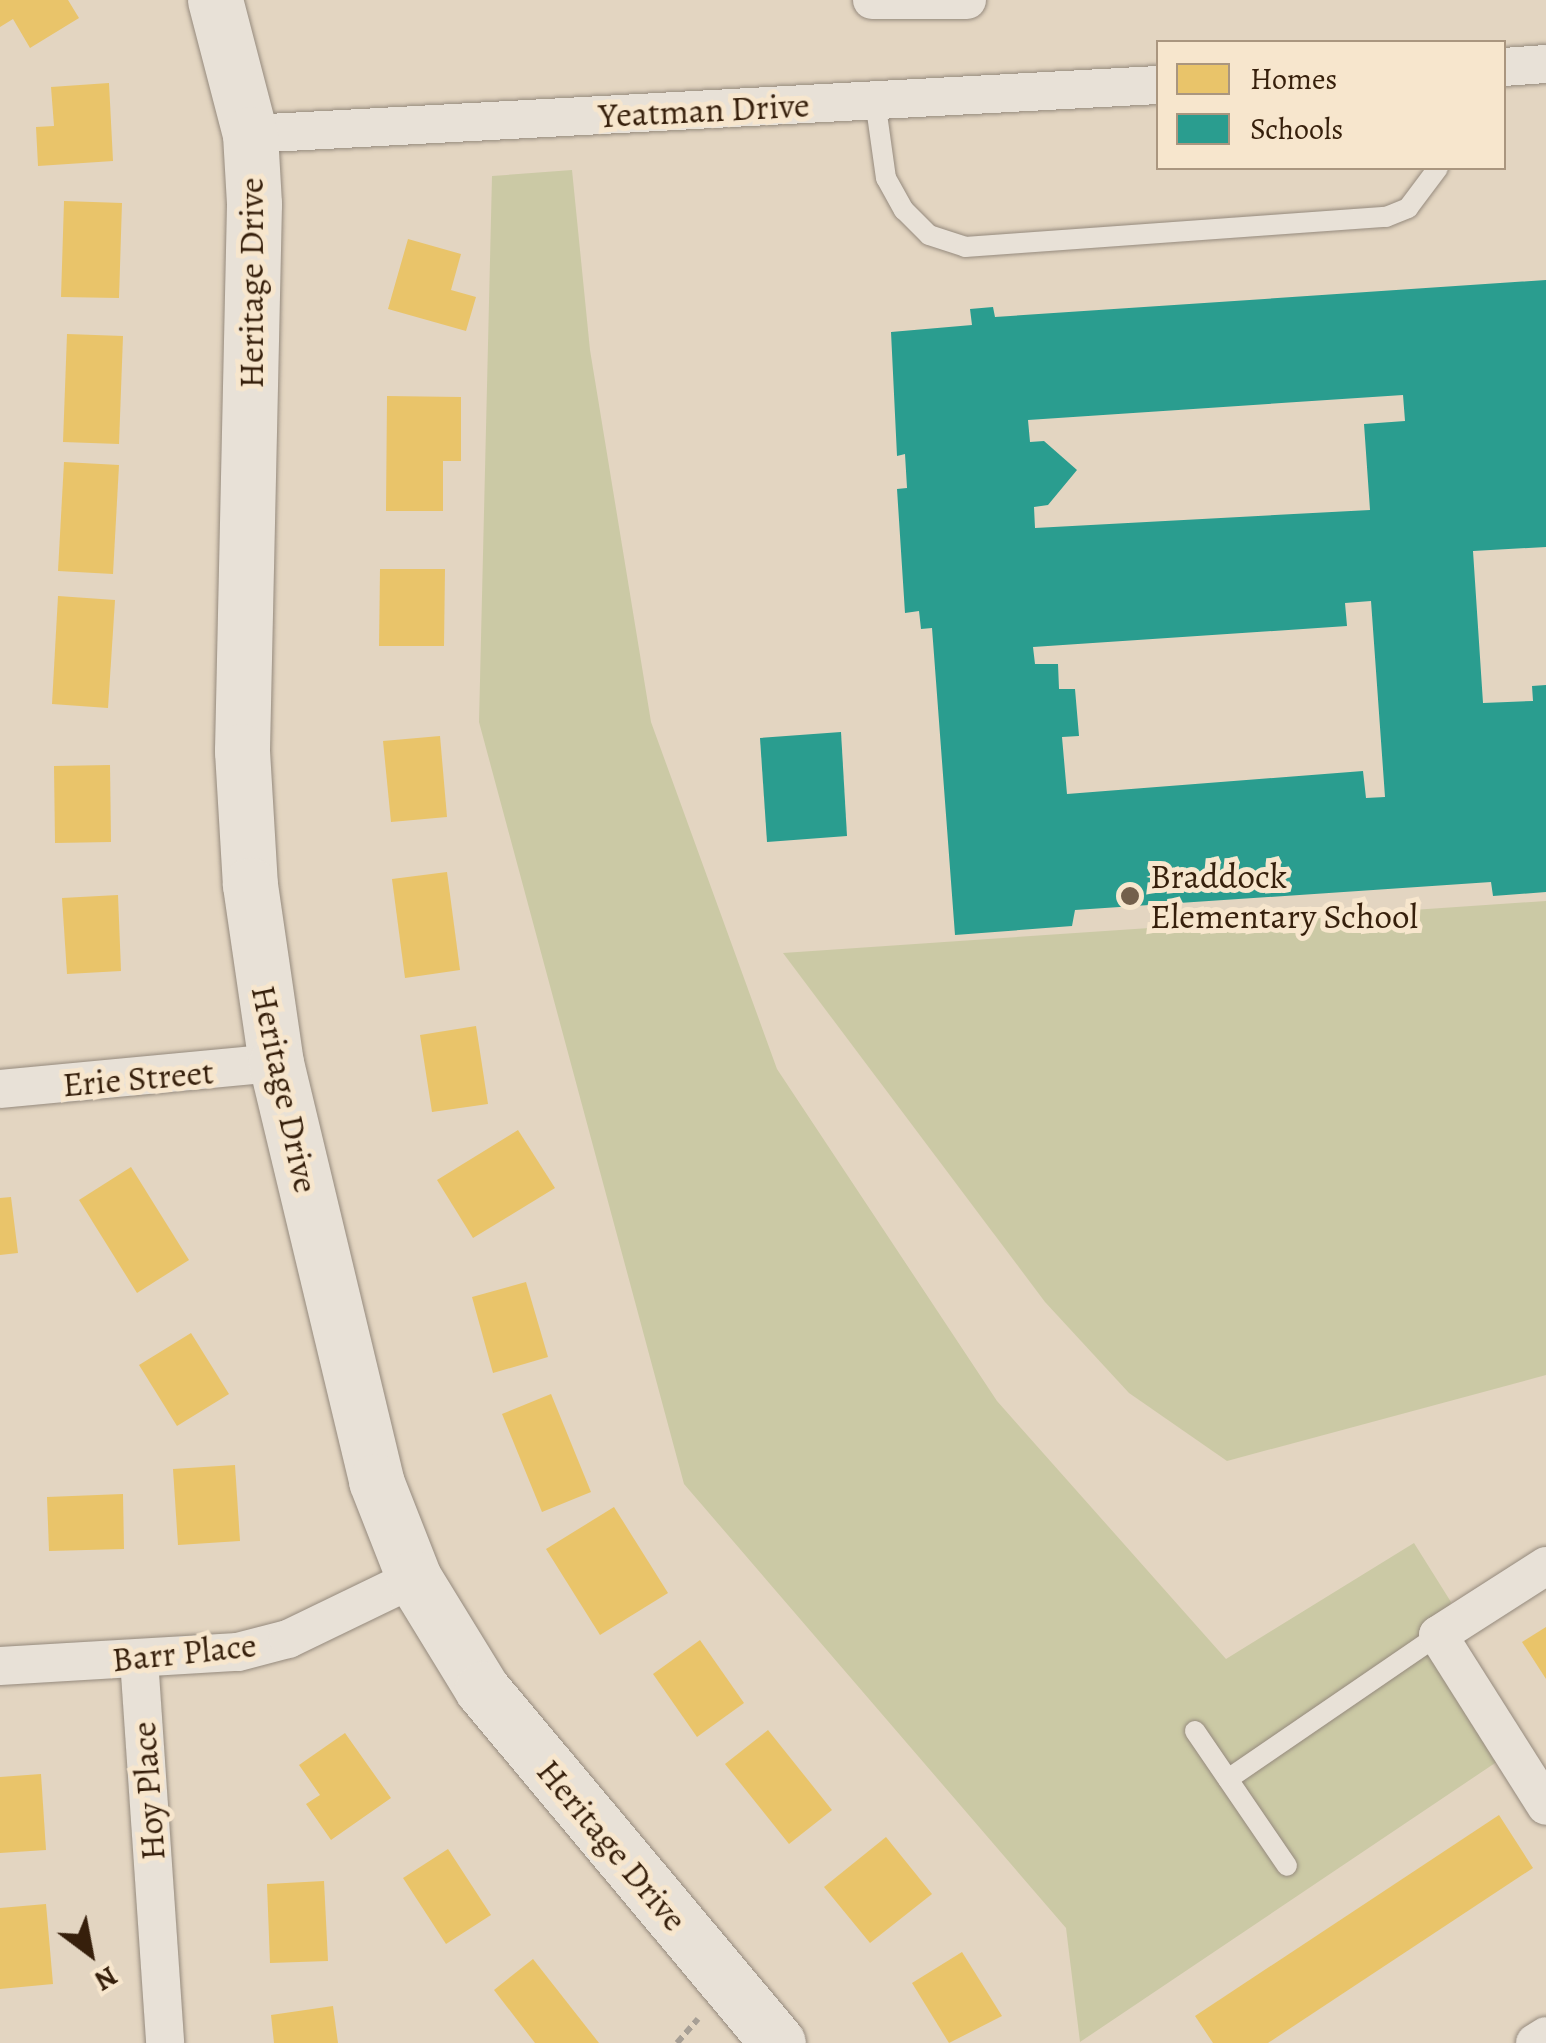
<!DOCTYPE html>
<style>
body{margin:0}
#map{position:relative;width:1546px;height:2043px;overflow:hidden;background:#e3d5c1;font-family:Alegreya,serif}
div>[style]{position:absolute}
[style*='--x']{left:calc(var(--x)*1px);top:calc(var(--y)*1px);width:calc(var(--w)*1px);rotate:calc(var(--a)*1deg)}
.green>*{inset:0;background:#cbc9a5}
.homes>*{inset:0;background:#e9c46a}
.schools>*{inset:0;background:#2a9d8f}
.path>*{height:6px;margin-top:-3px;transform-origin:0;background:repeating-linear-gradient(90deg,#a79f95 0 8px,transparent 0 13px)}
.roads{filter:drop-shadow(0 0 2px #958a7d) drop-shadow(0 0 2px #958a7d)}
.lane>*{height:20px;margin:-10px;padding:0 10px;transform-origin:10px;border-radius:10px;background:#e8e1d7}
.street>*{height:38px;margin:-19px;padding:0 19px;transform-origin:19px;border-radius:19px;background:#e8e1d7}
.secondary>*{height:55px;margin:-27.5px;padding:0 27.5px;transform-origin:27.5px;border-radius:27.5px;background:#e8e1d7}
.dots>*{width:28px;height:28px;translate:-50% -50%;box-sizing:border-box;border:5px solid #f7e6cd;border-radius:50%}
span{translate:-50% -50%;white-space:nowrap;text-align:center;line-height:1.15;-webkit-text-stroke:10px #f7e6cd;paint-order:stroke}
.street-label{font-size:35px;color:#361f0b}
.poi-label{font-size:35px;color:#361f0b}
.left{translate:0 -50%;text-align:left}
.legend{position:absolute;left:1156px;top:40px;width:350px;height:130px;box-sizing:border-box;background:#f7e6cd;border:2px solid #aa967f;margin:0;padding:12px 18px;list-style:none;font-size:30px;color:#361f0b}
.legend li{display:flex;align-items:center;gap:20px;height:50px}
.legend b{width:50px;border:2px solid #aa967f}
.north{position:absolute;left:40px;top:1903px;width:100px;height:100px;-webkit-text-stroke:8px #f7e6cd;paint-order:stroke;rotate:148deg;font-size:28px;font-weight:700;line-height:40px;text-align:center;color:#361f0b}
.north::after{content:'';display:block;margin:auto;width:35px;height:45px;background:#361f0b;clip-path:polygon(50% 0,100% 100%,50% 72%,0 100%)}
</style>
<div id="map">
<div class="green">
<i style="clip-path:polygon(572px 170px,590px 350px,651px 722px,777px 1069px,997px 1401px,1226px 1659px,1414px 1543px,1451px 1602px,1432px 1649px,1504px 1757px,1080px 2042px,1066px 1928px,684px 1484px,479px 722px,492px 176px)"></i>
<i style="clip-path:polygon(1546px 901px,1546px 1375px,1227px 1461px,1129px 1393px,1045px 1302px,783px 953px)"></i>
</div>
<div class="homes">
<i style="clip-path:polygon(0 0,68px 0,79px 18px,30px 48px,13px 19px,0 27px)"></i>
<i style="clip-path:polygon(109px 83px,113px 161px,38px 166px,36px 127px,54px 126px,51px 87px)"></i>
<i style="clip-path:polygon(64px 201px,122px 203px,119px 298px,61px 297px)"></i>
<i style="clip-path:polygon(408px 239px,461px 254px,451px 290px,476px 297px,466px 331px,388px 309px)"></i>
<i style="clip-path:polygon(67px 334px,123px 336px,119px 444px,63px 442px)"></i>
<i style="clip-path:polygon(387px 396px,461px 397px,461px 461px,443px 461px,443px 511px,386px 511px)"></i>
<i style="clip-path:polygon(64px 462px,119px 465px,113px 574px,58px 571px)"></i>
<i style="clip-path:polygon(380px 569px,445px 569px,444px 646px,379px 646px)"></i>
<i style="clip-path:polygon(58px 596px,115px 600px,108px 708px,52px 704px)"></i>
<i style="clip-path:polygon(440px 736px,447px 817px,391px 822px,383px 741px)"></i>
<i style="clip-path:polygon(110px 765px,111px 842px,55px 843px,54px 766px)"></i>
<i style="clip-path:polygon(447px 872px,460px 970px,405px 978px,392px 879px)"></i>
<i style="clip-path:polygon(118px 895px,121px 971px,67px 974px,62px 898px)"></i>
<i style="clip-path:polygon(476px 1026px,488px 1104px,432px 1112px,420px 1035px)"></i>
<i style="clip-path:polygon(518px 1130px,555px 1188px,473px 1238px,437px 1180px)"></i>
<i style="clip-path:polygon(131px 1167px,189px 1260px,137px 1293px,79px 1200px)"></i>
<i style="clip-path:polygon(11px 1197px,18px 1253px,0 1255px,0 1198px)"></i>
<i style="clip-path:polygon(526px 1282px,548px 1357px,493px 1373px,472px 1297px)"></i>
<i style="clip-path:polygon(191px 1333px,229px 1394px,177px 1426px,139px 1365px)"></i>
<i style="clip-path:polygon(551px 1394px,591px 1492px,542px 1512px,502px 1414px)"></i>
<i style="clip-path:polygon(235px 1465px,240px 1541px,178px 1545px,173px 1469px)"></i>
<i style="clip-path:polygon(123px 1494px,124px 1549px,49px 1551px,47px 1497px)"></i>
<i style="clip-path:polygon(614px 1507px,668px 1593px,600px 1635px,546px 1549px)"></i>
<i style="clip-path:polygon(1546px 1627px,1546px 1679px,1522px 1642px)"></i>
<i style="clip-path:polygon(700px 1640px,744px 1703px,697px 1737px,653px 1674px)"></i>
<i style="clip-path:polygon(768px 1730px,832px 1810px,789px 1844px,725px 1764px)"></i>
<i style="clip-path:polygon(345px 1733px,391px 1798px,331px 1840px,306px 1804px,320px 1795px,299px 1765px)"></i>
<i style="clip-path:polygon(41px 1774px,46px 1850px,0 1853px,0 1777px)"></i>
<i style="clip-path:polygon(1499px 1815px,1533px 1868px,1268px 2043px,1213px 2043px,1195px 2016px)"></i>
<i style="clip-path:polygon(886px 1837px,932px 1894px,870px 1943px,824px 1887px)"></i>
<i style="clip-path:polygon(448px 1849px,491px 1915px,446px 1944px,403px 1878px)"></i>
<i style="clip-path:polygon(324px 1881px,328px 1961px,270px 1963px,267px 1884px)"></i>
<i style="clip-path:polygon(46px 1904px,53px 1984px,0 1989px,0 1908px)"></i>
<i style="clip-path:polygon(962px 1952px,1002px 2016px,949px 2043px,912px 1983px)"></i>
<i style="clip-path:polygon(533px 1959px,599px 2043px,535px 2043px,494px 1990px)"></i>
<i style="clip-path:polygon(333px 2006px,338px 2043px,274px 2043px,271px 2015px)"></i>
</div>
<div class="schools">
<i style="clip-path:polygon(evenodd,1546px 280px,1546px 547px,1473px 551px,1483px 703px,1533px 701px,1532px 686px,1546px 685px,1546px 892px,1493px 896px,1491px 882px,1075px 910px,1072px 926px,955px 935px,932px 628px,921px 629px,919px 611px,905px 613px,897px 489px,907px 488px,905px 454px,897px 456px,891px 332px,972px 325px,970px 309px,993px 307px,995px 317px,1546px 280px,1403px 395px,1405px 421px,1364px 424px,1370px 510px,1035px 528px,1034px 507px,1048px 505px,1077px 470px,1044px 441px,1030px 442px,1028px 420px,1403px 395px,1546px 280px,1371px 601px,1385px 797px,1366px 798px,1363px 771px,1067px 794px,1062px 737px,1079px 736px,1075px 689px,1059px 689px,1058px 664px,1035px 664px,1033px 647px,1347px 626px,1345px 603px,1371px 601px)"></i>
<i style="clip-path:polygon(841px 732px,847px 836px,767px 842px,760px 738px)"></i>
</div>
<div class="path">
<i style="--x:677;--y:2043;--w:32;--a:-49"></i>
</div>
<div class="roads">
<div class="lane">
<i style="--x:875;--y:100;--w:79;--a:82"></i>
<i style="--x:886;--y:178;--w:37;--a:61"></i>
<i style="--x:904;--y:210;--w:35;--a:45"></i>
<i style="--x:929;--y:235;--w:38;--a:18"></i>
<i style="--x:965;--y:247;--w:422;--a:-4.1"></i>
<i style="--x:1386;--y:217;--w:24;--a:-22"></i>
<i style="--x:1408;--y:208;--w:50;--a:-53.1"></i>
<i style="--x:1195;--y:1731;--w:163;--a:55.7"></i>
<i style="--x:1228;--y:1779;--w:255;--a:-34.4"></i>
</div>
<div class="street">
<i style="--x:872;--y:0;--w:95;--a:0"></i>
<i style="--x:1504;--y:67;--w:42;--a:-4.1"></i>
<i style="--x:250;--y:134;--w:909;--a:-3.09"></i>
<i style="--x:0;--y:1089;--w:277;--a:-5.4"></i>
<i style="--x:1546;--y:1566;--w:128;--a:147.4"></i>
<i style="--x:1438;--y:1635;--w:202;--a:57.7"></i>
<i style="--x:139;--y:1659;--w:385;--a:86.1"></i>
<i style="--x:0;--y:1666;--w:238;--a:-3.4"></i>
<i style="--x:238;--y:1652;--w:52;--a:-14.6"></i>
<i style="--x:288;--y:1639;--w:140;--a:-25.8"></i>
<i style="--x:1535;--y:2043;--w:13;--a:-32"></i>
</div>
<div class="secondary">
<i style="--x:215;--y:0;--w:138;--a:75.4"></i>
<i style="--x:250;--y:134;--w:70;--a:86.7"></i>
<i style="--x:254;--y:204;--w:547;--a:91.26"></i>
<i style="--x:242;--y:751;--w:134;--a:86.6"></i>
<i style="--x:250;--y:885;--w:180;--a:81.7"></i>
<i style="--x:276;--y:1063;--w:430;--a:76.5"></i>
<i style="--x:376;--y:1481;--w:104;--a:68.6"></i>
<i style="--x:414;--y:1578;--w:130;--a:58.5"></i>
<i style="--x:482;--y:1689;--w:461;--a:50.1"></i>
</div>
</div>
<div class="dots">
<i style="left:1130px;top:896px;background:#735f4b"></i>
</div>
<div class="street-label">
<span style="left:704px;top:110px;rotate:-3deg">Yeatman Drive</span>
<span style="left:251px;top:283px;rotate:-90deg">Heritage Drive</span>
<span style="left:138px;top:1078px;rotate:-5deg">Erie Street</span>
<span style="left:285px;top:1089px;rotate:78deg">Heritage Drive</span>
<span style="left:184px;top:1652px;rotate:-6deg">Barr Place</span>
<span style="left:148px;top:1791px;rotate:-94deg">Hoy Place</span>
<span style="left:612px;top:1845px;rotate:50deg">Heritage Drive</span>
</div>
<div class="poi-label">
<span class="left" style="left:1150px;top:896px">Braddock<br>Elementary School</span>
</div>
<ul class="legend">
<li><b style="height:28px;background:#e9c46a"></b>Homes</li>
<li><b style="height:28px;background:#2a9d8f"></b>Schools</li>
</ul>
<div class="north">N</div>
</div>
